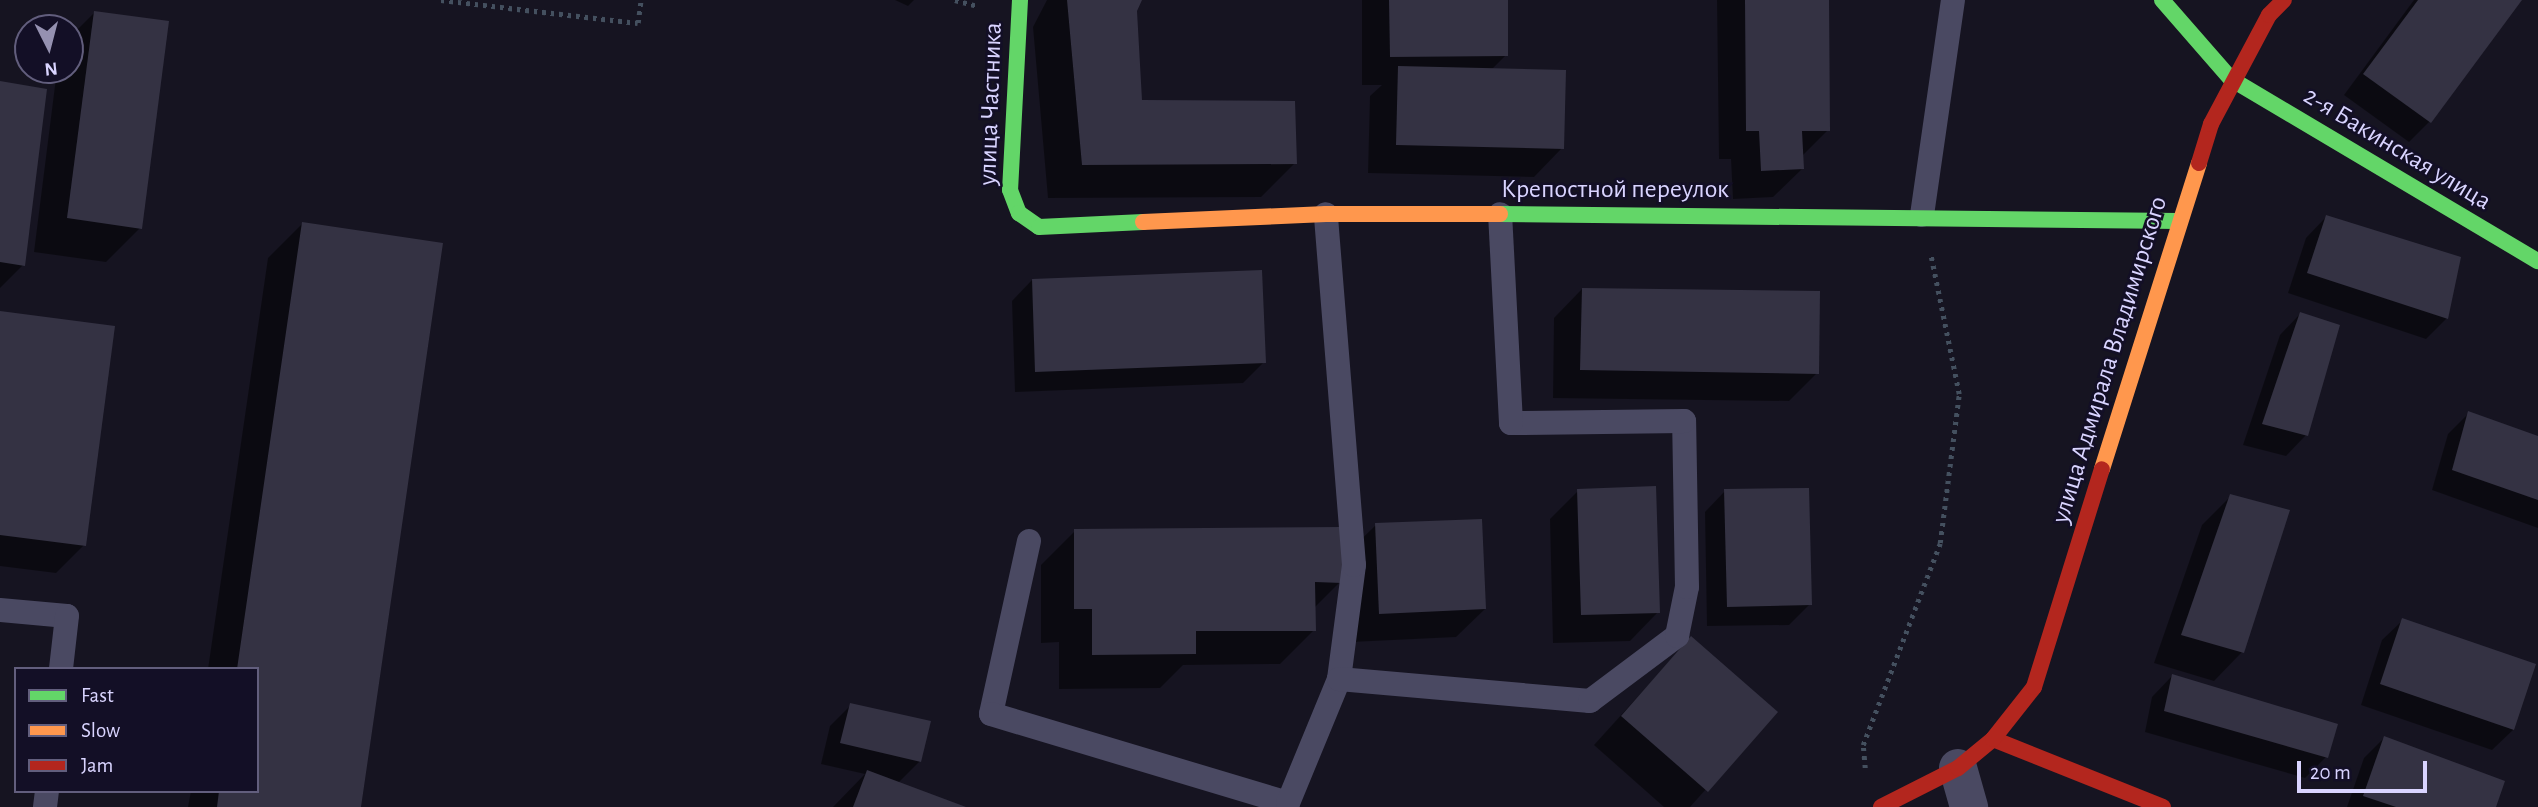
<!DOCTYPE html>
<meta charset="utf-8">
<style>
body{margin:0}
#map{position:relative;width:2538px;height:807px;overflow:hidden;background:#161421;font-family:"Alegreya Sans",sans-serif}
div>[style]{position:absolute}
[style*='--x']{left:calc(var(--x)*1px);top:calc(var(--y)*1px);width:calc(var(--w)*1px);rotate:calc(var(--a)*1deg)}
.shadow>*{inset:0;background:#0007}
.building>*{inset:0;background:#343243}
.path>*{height:4.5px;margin-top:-2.25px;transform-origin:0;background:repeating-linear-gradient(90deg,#44505f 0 3.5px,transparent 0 8.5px)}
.lane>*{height:24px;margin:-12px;padding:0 12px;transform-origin:12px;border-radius:12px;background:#4a4962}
.street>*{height:38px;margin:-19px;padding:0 19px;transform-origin:19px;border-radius:19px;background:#4a4962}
.fast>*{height:16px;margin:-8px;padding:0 8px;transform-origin:8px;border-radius:8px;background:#63d668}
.slow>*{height:16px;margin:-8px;padding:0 8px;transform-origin:8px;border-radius:8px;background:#ff974d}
.jam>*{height:16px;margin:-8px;padding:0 8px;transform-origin:8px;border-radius:8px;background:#b3261e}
span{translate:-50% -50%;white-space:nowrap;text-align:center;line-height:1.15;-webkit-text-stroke:5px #130f26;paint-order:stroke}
.street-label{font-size:26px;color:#d9d4ff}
.legend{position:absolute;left:14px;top:667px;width:245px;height:126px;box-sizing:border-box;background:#130f26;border:2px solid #625e7d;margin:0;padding:9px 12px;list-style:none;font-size:21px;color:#d9d4ff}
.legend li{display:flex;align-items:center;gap:14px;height:35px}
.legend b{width:35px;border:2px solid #625e7d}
.north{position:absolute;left:14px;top:14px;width:70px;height:70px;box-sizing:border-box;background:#130f26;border:2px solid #625e7d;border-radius:50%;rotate:174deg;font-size:19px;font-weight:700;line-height:28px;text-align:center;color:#d9d4ff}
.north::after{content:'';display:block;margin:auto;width:24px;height:32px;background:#9591b1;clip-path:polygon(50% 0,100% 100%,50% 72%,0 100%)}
.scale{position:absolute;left:2297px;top:761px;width:130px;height:32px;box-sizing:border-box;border:4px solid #d9d4ff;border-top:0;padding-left:9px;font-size:21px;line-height:24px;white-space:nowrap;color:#d9d4ff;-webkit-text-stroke:5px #130f26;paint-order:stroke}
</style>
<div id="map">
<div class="shadow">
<i style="clip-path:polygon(895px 0,914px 0,908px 6px)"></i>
<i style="clip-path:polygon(1047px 0,1140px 0,1135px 11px,1140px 102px,1295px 163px,1261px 197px,1048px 198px,1033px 27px)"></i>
<i style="clip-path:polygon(1362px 0,1506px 0,1506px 55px,1491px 70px,1562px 148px,1534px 177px,1368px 173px,1370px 96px,1382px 85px,1362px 85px)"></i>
<i style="clip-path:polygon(1717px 0,1826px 0,1828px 130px,1801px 157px,1802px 169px,1773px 197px,1733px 199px,1731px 159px,1719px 159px)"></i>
<i style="clip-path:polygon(2414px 0,2519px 0,2429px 122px,2409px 142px,2344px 95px)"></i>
<i style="clip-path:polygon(94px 13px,140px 228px,106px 262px,34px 252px,57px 70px,70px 70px,70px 37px)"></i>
<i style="clip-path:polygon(0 83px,23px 265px,0 288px)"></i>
<i style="clip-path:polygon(2326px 217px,2447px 318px,2426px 339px,2288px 293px,2306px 238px)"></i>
<i style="clip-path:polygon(302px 224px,360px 807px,188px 807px,191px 791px,257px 791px,257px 669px,208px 669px,268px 258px)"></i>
<i style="clip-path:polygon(1032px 280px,1264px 362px,1243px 383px,1015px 392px,1012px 301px)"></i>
<i style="clip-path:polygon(1582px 289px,1817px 373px,1789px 401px,1553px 398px,1554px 318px)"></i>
<i style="clip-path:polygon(0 313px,84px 545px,56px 573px,0 566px)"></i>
<i style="clip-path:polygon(2300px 314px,2306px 435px,2286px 456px,2243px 445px,2280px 335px)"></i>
<i style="clip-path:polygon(2469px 413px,2538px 438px,2538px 528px,2432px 490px,2448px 434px)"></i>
<i style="clip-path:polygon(1578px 491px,1658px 612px,1630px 641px,1553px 643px,1550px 519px)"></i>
<i style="clip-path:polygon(1725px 491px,1810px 604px,1789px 625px,1707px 626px,1705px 512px)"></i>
<i style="clip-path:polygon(2231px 496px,2242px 652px,2214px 681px,2154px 663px,2202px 525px)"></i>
<i style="clip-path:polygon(1376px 525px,1485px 609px,1456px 637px,1351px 642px,1347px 553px)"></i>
<i style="clip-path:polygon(1075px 531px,1340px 582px,1314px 608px,1314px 630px,1280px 664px,1183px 665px,1160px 688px,1059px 689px,1059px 642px,1041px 643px,1041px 565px)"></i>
<i style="clip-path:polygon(2403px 620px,2534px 665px,2513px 730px,2492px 750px,2361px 705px,2382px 640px)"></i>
<i style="clip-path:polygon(1691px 638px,1775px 712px,1690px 807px,1664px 807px,1594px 745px)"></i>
<i style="clip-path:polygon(2172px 676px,2326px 757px,2305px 778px,2145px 732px,2152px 697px)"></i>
<i style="clip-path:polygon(851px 705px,920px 761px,898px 783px,962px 807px,833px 807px,865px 774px,821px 764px,830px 726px)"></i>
<i style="clip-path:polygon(2384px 738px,2495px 807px,2347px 807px,2364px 758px)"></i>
</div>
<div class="building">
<i style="clip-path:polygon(1067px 0,1142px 0,1137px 11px,1142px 100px,1295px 101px,1297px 164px,1082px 165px)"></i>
<i style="clip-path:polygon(1389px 0,1508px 0,1508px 56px,1390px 57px)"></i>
<i style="clip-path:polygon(1745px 0,1829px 0,1830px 131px,1802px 131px,1804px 169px,1761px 171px,1759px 131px,1746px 131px)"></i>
<i style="clip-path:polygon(2418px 0,2522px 0,2431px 123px,2363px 74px)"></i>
<i style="clip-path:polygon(94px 11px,169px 21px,142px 229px,67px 218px)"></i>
<i style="clip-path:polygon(1398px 66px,1566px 70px,1564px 149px,1396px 145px)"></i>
<i style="clip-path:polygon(0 81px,47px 89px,25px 266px,0 262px)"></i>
<i style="clip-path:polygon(2326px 215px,2461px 257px,2448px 319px,2307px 273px)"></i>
<i style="clip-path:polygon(302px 222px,443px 243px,361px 807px,217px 807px,219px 791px,257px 791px,257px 669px,237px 669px)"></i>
<i style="clip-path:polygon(1262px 270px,1266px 363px,1035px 372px,1032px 279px)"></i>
<i style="clip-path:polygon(1582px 288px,1820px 291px,1819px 374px,1580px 370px)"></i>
<i style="clip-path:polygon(0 311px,115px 326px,86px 546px,0 535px)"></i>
<i style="clip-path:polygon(2300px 312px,2340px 325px,2308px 436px,2262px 424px)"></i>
<i style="clip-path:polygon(2468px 411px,2538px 436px,2538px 500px,2452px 470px)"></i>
<i style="clip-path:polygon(1656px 486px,1660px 613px,1581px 615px,1577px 489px)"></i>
<i style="clip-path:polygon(1809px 488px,1812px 605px,1727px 607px,1724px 489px)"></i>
<i style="clip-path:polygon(2230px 494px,2290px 510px,2244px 653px,2181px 635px)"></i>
<i style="clip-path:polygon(1482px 519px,1486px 609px,1379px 614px,1375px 523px)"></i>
<i style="clip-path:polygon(1342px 527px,1342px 583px,1315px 582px,1316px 631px,1196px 631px,1196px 654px,1092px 655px,1092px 609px,1074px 609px,1074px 529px)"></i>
<i style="clip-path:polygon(2402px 618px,2536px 664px,2514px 730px,2380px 684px)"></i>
<i style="clip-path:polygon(1691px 636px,1778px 712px,1708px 792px,1621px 716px)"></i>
<i style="clip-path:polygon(2172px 674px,2338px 724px,2328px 758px,2164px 711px)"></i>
<i style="clip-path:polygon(850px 703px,931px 721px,921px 762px,840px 743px)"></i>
<i style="clip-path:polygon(2384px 736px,2505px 781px,2496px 807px,2396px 807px,2363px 796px)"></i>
<i style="clip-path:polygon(867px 770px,966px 807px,853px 807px)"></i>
</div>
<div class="path">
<i style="--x:441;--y:0;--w:198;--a:6.7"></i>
<i style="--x:638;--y:23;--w:23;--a:-83"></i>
<i style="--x:955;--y:0;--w:24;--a:15"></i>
<i style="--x:1865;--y:768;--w:23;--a:-95"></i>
<i style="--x:1863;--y:745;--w:216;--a:-69.1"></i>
<i style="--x:1940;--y:543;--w:150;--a:-82.7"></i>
<i style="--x:1959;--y:394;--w:141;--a:-101.5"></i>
</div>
<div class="lane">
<i style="--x:1922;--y:215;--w:217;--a:-81.8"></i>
<i style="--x:1029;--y:541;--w:177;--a:102.4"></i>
<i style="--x:991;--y:714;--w:310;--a:16.7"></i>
<i style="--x:1288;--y:803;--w:134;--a:-67.6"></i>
<i style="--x:1339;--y:679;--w:115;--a:-82.5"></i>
<i style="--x:1354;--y:565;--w:352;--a:-94.6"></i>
<i style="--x:0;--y:610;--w:67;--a:5.1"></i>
<i style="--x:67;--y:616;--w:53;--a:96.5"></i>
<i style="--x:1339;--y:679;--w:252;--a:5"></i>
<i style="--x:1590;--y:701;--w:109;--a:-36.8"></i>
<i style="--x:1677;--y:636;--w:50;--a:-78.5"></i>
<i style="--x:1687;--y:587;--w:166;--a:-91"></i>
<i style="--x:1684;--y:421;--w:173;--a:179.3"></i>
<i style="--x:1511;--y:423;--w:209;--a:-93"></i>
<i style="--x:45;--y:807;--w:16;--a:-83"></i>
</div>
<div class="street">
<i style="--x:1958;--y:768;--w:41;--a:74.2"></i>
</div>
<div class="fast">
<i style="--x:1020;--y:0;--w:190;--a:93"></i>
<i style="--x:1010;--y:190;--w:25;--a:69"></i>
<i style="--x:1019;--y:213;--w:24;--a:35"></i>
<i style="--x:1039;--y:227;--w:104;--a:-2.8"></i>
<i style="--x:2162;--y:0;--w:105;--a:48.9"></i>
<i style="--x:2231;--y:79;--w:357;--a:30.7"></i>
<i style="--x:1500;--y:214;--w:679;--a:0.59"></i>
</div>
<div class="slow">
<i style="--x:1143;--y:222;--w:183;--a:-2.5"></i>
<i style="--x:1326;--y:214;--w:174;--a:0"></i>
<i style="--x:2102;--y:469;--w:321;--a:-72.4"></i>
</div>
<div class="jam">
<i style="--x:2199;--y:163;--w:41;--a:-72.9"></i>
<i style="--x:2211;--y:124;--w:123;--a:-62"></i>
<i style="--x:2269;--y:15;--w:21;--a:-45"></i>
<i style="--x:1993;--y:739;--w:183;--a:21.8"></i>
<i style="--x:1881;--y:807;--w:86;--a:-26.9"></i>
<i style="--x:1958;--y:768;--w:45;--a:-39.6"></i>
<i style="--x:1993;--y:739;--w:66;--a:-51.7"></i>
<i style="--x:2034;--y:687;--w:228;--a:-72.7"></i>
</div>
<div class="street-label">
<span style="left:991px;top:104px;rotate:-88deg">улица Частника</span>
<span style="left:2397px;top:149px;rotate:31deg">2-я Бакинская улица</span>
<span style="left:1615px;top:190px">Крепостной переулок</span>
<span style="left:2110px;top:360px;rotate:-73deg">улица Адмирала Владимирского</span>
</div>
<ul class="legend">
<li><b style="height:9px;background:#63d668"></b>Fast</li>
<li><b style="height:9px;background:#ff974d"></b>Slow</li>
<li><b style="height:9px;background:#b3261e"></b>Jam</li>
</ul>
<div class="north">N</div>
<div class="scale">20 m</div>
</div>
